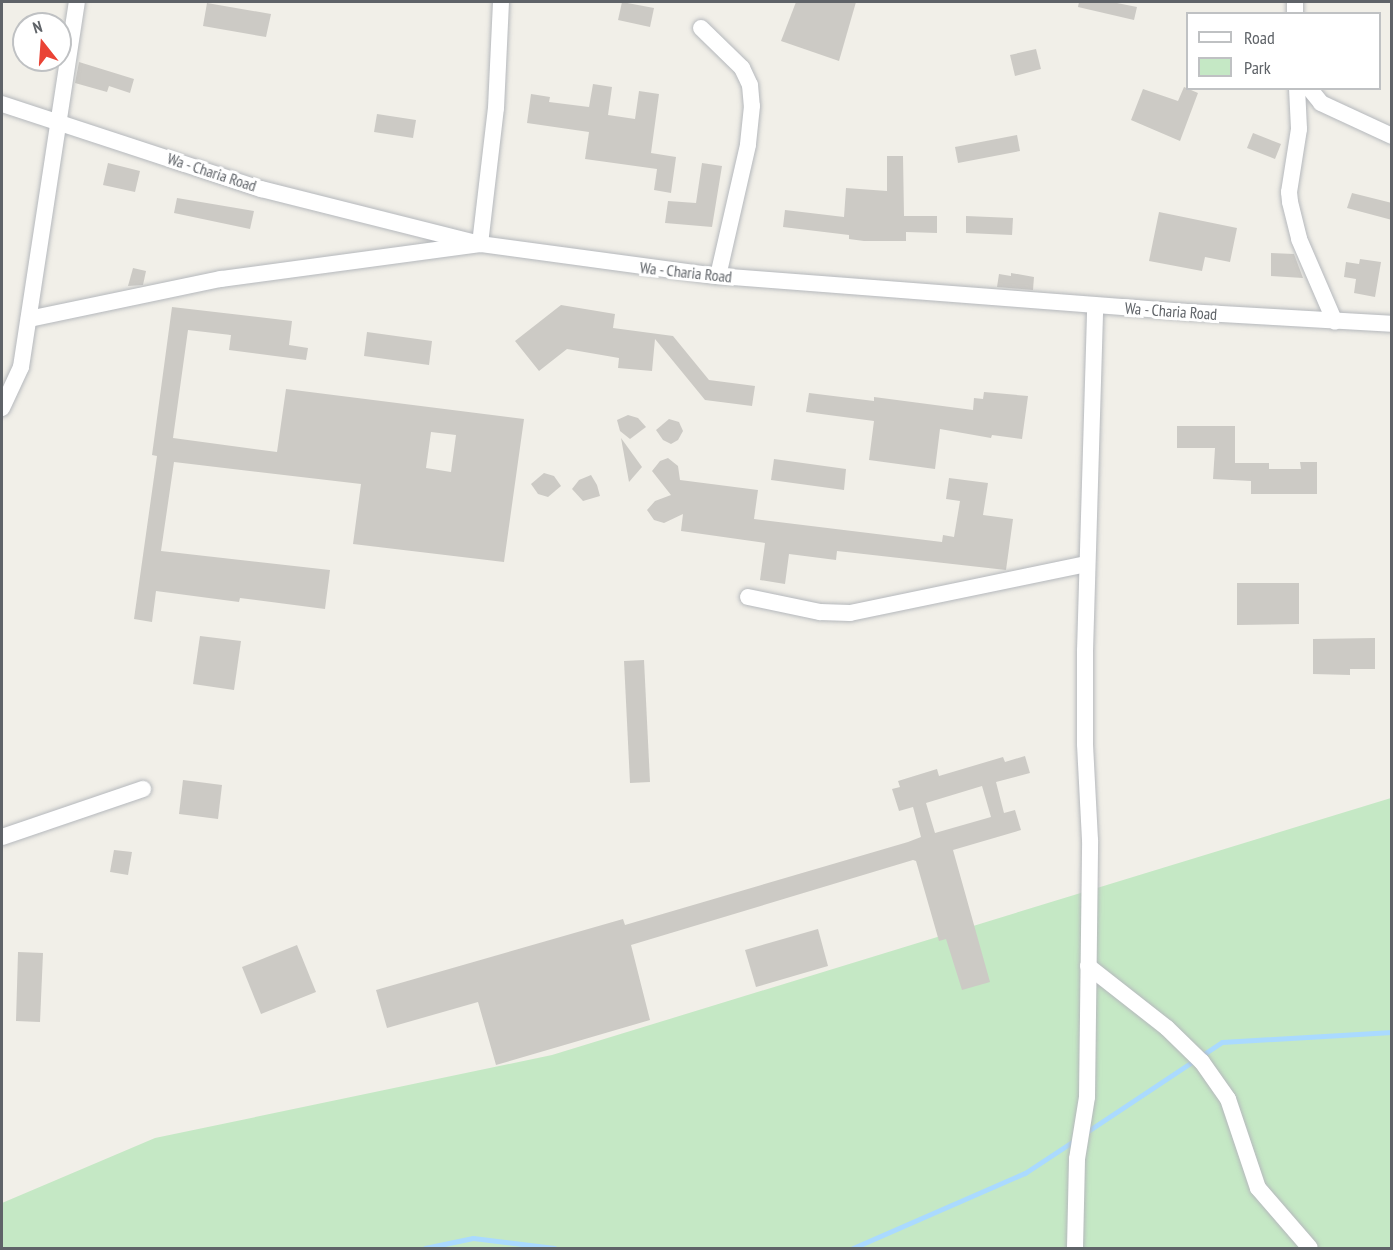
<!DOCTYPE html>
<style>
body{margin:0}
#map{position:relative;width:1393px;height:1250px;overflow:hidden;background:#f1efe8;font-family:"PT Sans Narrow",sans-serif}
div>[style]{position:absolute}
[style*='--x']{left:calc(var(--x)*1px);top:calc(var(--y)*1px);width:calc(var(--w)*1px);rotate:calc(var(--a)*1deg)}
.green>*{inset:0;background:#c5e8c5}
.stream>*{height:5px;margin:-2.5px;padding:0 2.5px;transform-origin:2.5px;border-radius:2.5px;background:#aadaff}
.building>*{inset:0;background:#cccac5}
.roads{filter:drop-shadow(0 0 2px #b5b8bc) drop-shadow(0 0 2px #b5b8bc)}
.minor>*{height:16px;margin:-8px;padding:0 8px;transform-origin:8px;border-radius:8px;background:#fff}
span{translate:-50% -50%;white-space:nowrap;text-align:center;line-height:1.15;-webkit-text-stroke:6px #fff;paint-order:stroke}
.street-label{font-size:16px;color:#5f6368}
.frame{position:absolute;inset:0;border:3px solid #5f6368;pointer-events:none}
.legend{position:absolute;left:1186px;top:12px;width:195px;height:78px;box-sizing:border-box;background:#fff;border:2px solid #bfc1c3;margin:0;padding:8px 10px;list-style:none;font-size:18px;color:#5f6368}
.legend li{display:flex;align-items:center;gap:12px;height:30px}
.legend b{width:30px;border:2px solid #bfc1c3}
.north{position:absolute;left:12px;top:12px;width:60px;height:60px;box-sizing:border-box;background:#fff;border:2px solid #bfc1c3;border-radius:50%;rotate:343deg;font-size:16px;font-weight:700;line-height:24px;text-align:center;color:#5f6368}
.north::after{content:'';display:block;margin:auto;width:21px;height:27px;background:#ea4335;clip-path:polygon(50% 0,100% 100%,50% 72%,0 100%)}
</style>
<div id="map">
<div class="green">
<i style="clip-path:polygon(1391px 798px,1391px 1248px,2px 1248px,2px 1203px,155px 1138px,552px 1055px)"></i>
</div>
<div class="stream">
<i style="--x:1085;--y:1133;--w:164;--a:-33.6"></i>
<i style="--x:1222;--y:1042;--w:170;--a:-3.4"></i>
<i style="--x:425;--y:1248;--w:49;--a:-11.8"></i>
<i style="--x:473;--y:1238;--w:82;--a:7"></i>
<i style="--x:853;--y:1248;--w:188;--a:-23.6"></i>
<i style="--x:1025;--y:1173;--w:60;--a:-33.4"></i>
</div>
<div class="building">
<i style="clip-path:polygon(622px 2px,654px 8px,650px 27px,618px 20px)"></i>
<i style="clip-path:polygon(796px 2px,856px 2px,839px 61px,781px 41px)"></i>
<i style="clip-path:polygon(1079px 2px,1112px 2px,1137px 7px,1134px 20px,1078px 7px)"></i>
<i style="clip-path:polygon(207px 3px,271px 14px,266px 37px,203px 26px)"></i>
<i style="clip-path:polygon(1036px 49px,1041px 69px,1015px 76px,1010px 55px)"></i>
<i style="clip-path:polygon(79px 62px,134px 79px,130px 93px,109px 86px,107px 92px,75px 83px)"></i>
<i style="clip-path:polygon(593px 84px,612px 87px,608px 115px,635px 119px,639px 91px,659px 94px,651px 153px,676px 157px,671px 193px,654px 190px,657px 169px,585px 159px,589px 132px,527px 123px,531px 94px,550px 97px,549px 102px,589px 107px)"></i>
<i style="clip-path:polygon(1184px 87px,1198px 93px,1180px 141px,1131px 120px,1143px 89px,1178px 101px)"></i>
<i style="clip-path:polygon(377px 114px,416px 120px,413px 138px,374px 132px)"></i>
<i style="clip-path:polygon(1253px 133px,1281px 144px,1275px 159px,1247px 148px)"></i>
<i style="clip-path:polygon(1017px 135px,1020px 151px,958px 163px,955px 147px)"></i>
<i style="clip-path:polygon(887px 156px,903px 156px,904px 216px,937px 216px,937px 233px,906px 232px,906px 241px,864px 241px,849px 239px,849px 235px,783px 227px,785px 210px,844px 217px,846px 188px,887px 191px)"></i>
<i style="clip-path:polygon(108px 163px,140px 171px,135px 192px,103px 185px)"></i>
<i style="clip-path:polygon(702px 163px,722px 166px,712px 227px,665px 223px,668px 201px,696px 203px)"></i>
<i style="clip-path:polygon(1352px 193px,1392px 203px,1392px 220px,1347px 208px)"></i>
<i style="clip-path:polygon(177px 198px,254px 211px,250px 229px,174px 213px)"></i>
<i style="clip-path:polygon(1159px 212px,1237px 228px,1230px 262px,1205px 257px,1202px 271px,1149px 261px)"></i>
<i style="clip-path:polygon(966px 216px,1013px 218px,1012px 235px,966px 233px)"></i>
<i style="clip-path:polygon(1271px 253px,1294px 254px,1303px 278px,1271px 276px)"></i>
<i style="clip-path:polygon(1360px 259px,1381px 262px,1375px 297px,1354px 293px,1356px 279px,1344px 277px,1346px 262px,1359px 264px)"></i>
<i style="clip-path:polygon(133px 268px,146px 271px,143px 285px,128px 286px)"></i>
<i style="clip-path:polygon(1011px 273px,1034px 277px,1033px 290px,997px 287px,999px 274px,1011px 276px)"></i>
<i style="clip-path:polygon(561px 305px,615px 314px,613px 328px,673px 336px,709px 380px,755px 386px,752px 406px,705px 400px,655px 339px,652px 371px,618px 368px,619px 358px,567px 349px,539px 371px,515px 341px)"></i>
<i style="clip-path:polygon(evenodd,172px 307px,292px 321px,289px 345px,308px 348px,306px 360px,229px 350px,231px 335px,188px 330px,173px 438px,277px 452px,286px 389px,524px 419px,504px 562px,353px 544px,361px 484px,174px 462px,161px 551px,330px 570px,325px 609px,240px 598px,239px 602px,156px 591px,152px 622px,134px 619px,157px 456px,152px 455px,172px 307px,431px 432px,456px 435px,451px 472px,426px 468px,431px 432px)"></i>
<i style="clip-path:polygon(367px 332px,432px 341px,429px 365px,364px 356px)"></i>
<i style="clip-path:polygon(984px 392px,1028px 396px,1022px 439px,992px 435px,991px 438px,940px 429px,935px 469px,869px 460px,874px 421px,806px 412px,809px 393px,874px 401px,874px 397px,973px 410px,974px 398px,983px 399px)"></i>
<i style="clip-path:polygon(628px 415px,638px 418px,646px 427px,630px 439px,620px 431px,617px 420px)"></i>
<i style="clip-path:polygon(669px 419px,679px 422px,683px 431px,678px 440px,671px 444px,663px 440px,656px 430px)"></i>
<i style="clip-path:polygon(1177px 426px,1235px 426px,1235px 463px,1269px 463px,1269px 469px,1301px 469px,1300px 462px,1317px 462px,1317px 494px,1251px 494px,1251px 481px,1213px 479px,1215px 448px,1177px 448px)"></i>
<i style="clip-path:polygon(621px 438px,642px 467px,629px 482px)"></i>
<i style="clip-path:polygon(668px 458px,678px 466px,680px 480px,758px 490px,754px 519px,942px 542px,943px 535px,954px 537px,960px 501px,946px 499px,949px 478px,988px 483px,983px 515px,1013px 519px,1006px 570px,837px 551px,836px 560px,789px 554px,785px 584px,760px 580px,765px 543px,681px 531px,683px 514px,664px 523px,654px 520px,647px 510px,655px 501px,671px 495px,652px 471px,660px 461px)"></i>
<i style="clip-path:polygon(774px 459px,846px 469px,844px 490px,771px 480px)"></i>
<i style="clip-path:polygon(544px 473px,554px 476px,561px 486px,548px 497px,538px 494px,531px 484px)"></i>
<i style="clip-path:polygon(591px 475px,597px 485px,600px 496px,583px 501px,572px 489px,579px 480px)"></i>
<i style="clip-path:polygon(1237px 583px,1299px 583px,1299px 624px,1237px 625px)"></i>
<i style="clip-path:polygon(200px 636px,241px 641px,234px 690px,193px 684px)"></i>
<i style="clip-path:polygon(1375px 638px,1375px 669px,1350px 669px,1350px 675px,1313px 674px,1313px 639px)"></i>
<i style="clip-path:polygon(644px 660px,650px 782px,630px 783px,624px 661px)"></i>
<i style="clip-path:polygon(evenodd,1025px 756px,1030px 773px,996px 782px,1004px 813px,1015px 810px,1021px 830px,953px 850px,990px 982px,962px 990px,946px 939px,939px 941px,916px 861px,913px 860px,631px 945px,650px 1020px,496px 1065px,478px 1002px,387px 1028px,376px 990px,623px 919px,625px 925px,908px 842px,921px 837px,913px 807px,899px 811px,892px 789px,900px 787px,898px 781px,937px 769px,939px 776px,1003px 757px,1005px 762px,1025px 756px,982px 786px,991px 817px,935px 833px,926px 803px,982px 786px)"></i>
<i style="clip-path:polygon(183px 780px,222px 785px,218px 819px,179px 814px)"></i>
<i style="clip-path:polygon(114px 850px,132px 852px,128px 875px,110px 872px)"></i>
<i style="clip-path:polygon(818px 929px,828px 966px,756px 987px,745px 950px)"></i>
<i style="clip-path:polygon(297px 945px,316px 992px,261px 1014px,242px 967px)"></i>
<i style="clip-path:polygon(18px 952px,43px 953px,40px 1022px,16px 1021px)"></i>
</div>
<div class="roads">
<div class="minor">
<i style="--x:1295;--y:2;--w:12;--a:90"></i>
<i style="--x:701;--y:28;--w:57;--a:44.3"></i>
<i style="--x:742;--y:68;--w:19;--a:65"></i>
<i style="--x:750;--y:85;--w:21;--a:85"></i>
<i style="--x:752;--y:106;--w:39;--a:96"></i>
<i style="--x:748;--y:145;--w:134;--a:102.9"></i>
<i style="--x:1297;--y:88;--w:41;--a:87.2"></i>
<i style="--x:1299;--y:129;--w:64;--a:99"></i>
<i style="--x:1289;--y:192;--w:10;--a:84"></i>
<i style="--x:1290;--y:202;--w:38;--a:76"></i>
<i style="--x:1299;--y:239;--w:90;--a:66.6"></i>
<i style="--x:1309;--y:88;--w:19;--a:51"></i>
<i style="--x:1321;--y:103;--w:78;--a:24.9"></i>
<i style="--x:2;--y:104;--w:273;--a:18.2"></i>
<i style="--x:261;--y:189;--w:226;--a:14.1"></i>
<i style="--x:480;--y:244;--w:240;--a:7.7"></i>
<i style="--x:718;--y:276;--w:469;--a:4.4"></i>
<i style="--x:1186;--y:312;--w:206;--a:3.3"></i>
<i style="--x:29;--y:319;--w:196;--a:-11.8"></i>
<i style="--x:221;--y:279;--w:261;--a:-7.7"></i>
<i style="--x:480;--y:244;--w:137;--a:-83.3"></i>
<i style="--x:496;--y:108;--w:106;--a:-87.3"></i>
<i style="--x:2;--y:408;--w:45;--a:-65.1"></i>
<i style="--x:21;--y:367;--w:369;--a:-81.3"></i>
<i style="--x:748;--y:597;--w:74;--a:11.8"></i>
<i style="--x:820;--y:612;--w:30;--a:2"></i>
<i style="--x:850;--y:613;--w:242;--a:-11.7"></i>
<i style="--x:2;--y:837;--w:149;--a:-18.8"></i>
<i style="--x:1088;--y:966;--w:100;--a:38.1"></i>
<i style="--x:1167;--y:1028;--w:49;--a:44.2"></i>
<i style="--x:1202;--y:1062;--w:45;--a:54.9"></i>
<i style="--x:1228;--y:1099;--w:94;--a:71.4"></i>
<i style="--x:1258;--y:1188;--w:79;--a:49.1"></i>
<i style="--x:1075;--y:1248;--w:89;--a:-88.7"></i>
<i style="--x:1077;--y:1159;--w:63;--a:-80.8"></i>
<i style="--x:1087;--y:1097;--w:257;--a:-89.3"></i>
<i style="--x:1090;--y:840;--w:96;--a:-93"></i>
<i style="--x:1085;--y:744;--w:93;--a:-90"></i>
<i style="--x:1085;--y:651;--w:346;--a:-88.3"></i>
</div>
</div>
<div class="street-label">
<span style="left:212px;top:172px;rotate:18deg">Wa - Charia Road</span>
<span style="left:686px;top:272px;rotate:6deg">Wa - Charia Road</span>
<span style="left:1171px;top:311px;rotate:4deg">Wa - Charia Road</span>
</div>
<div class="frame"></div>
<ul class="legend">
<li><b style="height:8px;background:#fff"></b>Road</li>
<li><b style="height:16px;background:#c5e8c5"></b>Park</li>
</ul>
<div class="north">N</div>
</div>
